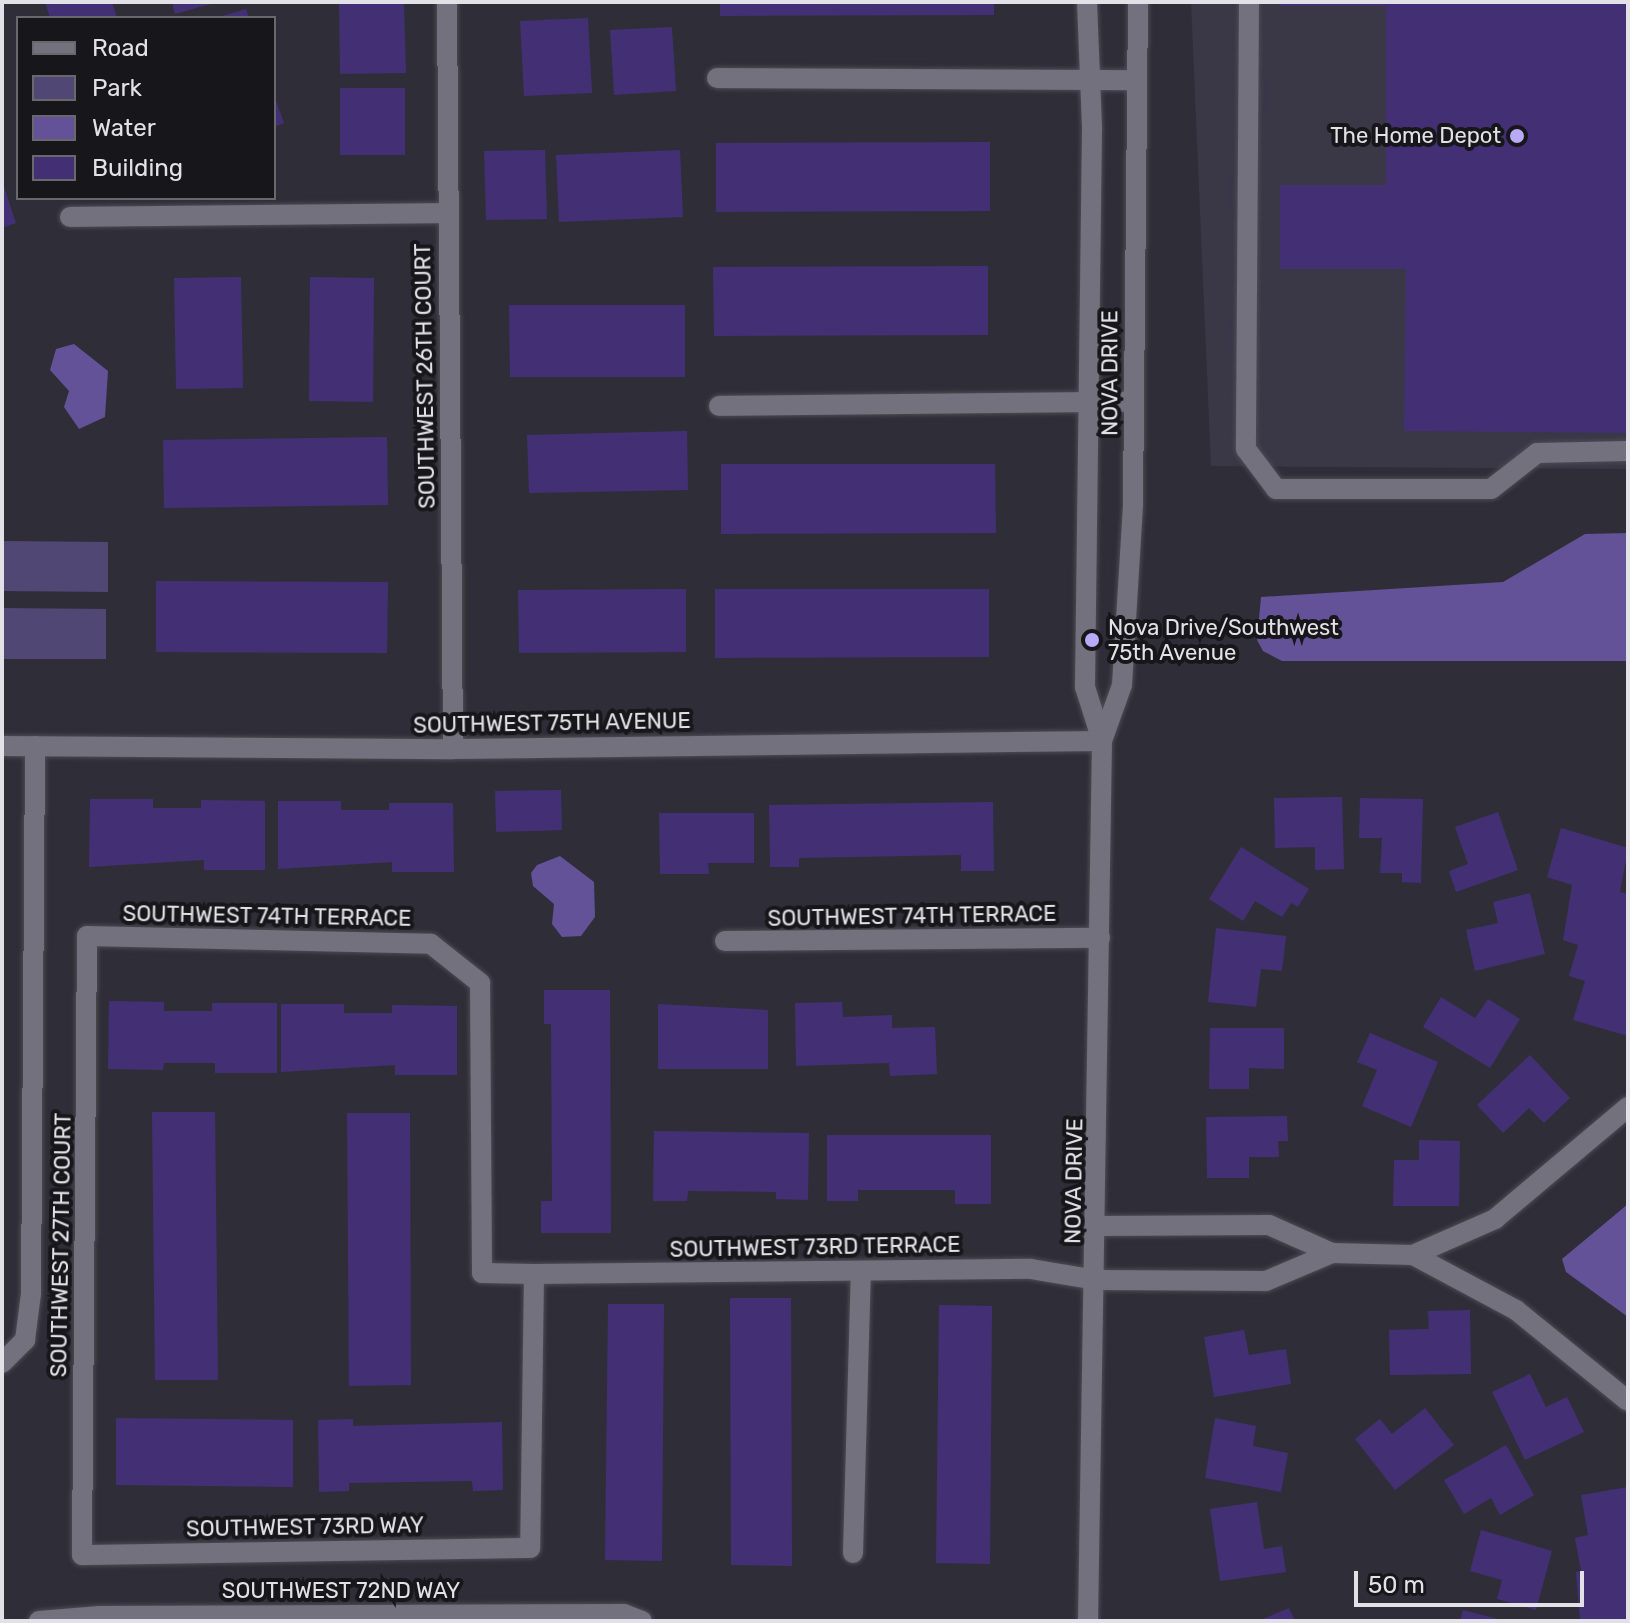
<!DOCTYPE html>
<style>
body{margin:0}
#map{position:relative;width:1630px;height:1623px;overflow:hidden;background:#2f2e38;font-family:Rubik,sans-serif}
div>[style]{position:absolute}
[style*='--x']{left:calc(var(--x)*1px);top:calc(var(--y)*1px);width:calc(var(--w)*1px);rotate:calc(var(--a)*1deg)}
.built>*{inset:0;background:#3a3847}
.green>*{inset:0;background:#514774}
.water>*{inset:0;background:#635298}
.building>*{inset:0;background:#433074}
.roads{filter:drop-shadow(0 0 2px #4c4b53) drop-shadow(0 0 2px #4c4b53)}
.minor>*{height:20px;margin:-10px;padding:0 10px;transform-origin:10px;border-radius:10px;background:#73717d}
.dots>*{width:22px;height:22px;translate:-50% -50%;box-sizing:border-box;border:4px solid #17171b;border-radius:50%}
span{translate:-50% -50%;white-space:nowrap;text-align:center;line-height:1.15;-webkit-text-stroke:8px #17171b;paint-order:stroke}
.poi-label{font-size:22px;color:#e2e1e8}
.right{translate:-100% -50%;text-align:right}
.left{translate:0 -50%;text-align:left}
.street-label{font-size:22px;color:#e2e1e8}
.frame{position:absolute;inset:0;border:4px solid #e2e1e8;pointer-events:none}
.legend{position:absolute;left:16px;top:16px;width:260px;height:184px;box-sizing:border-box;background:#17171b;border:2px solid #68686d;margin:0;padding:10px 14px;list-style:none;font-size:24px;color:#e2e1e8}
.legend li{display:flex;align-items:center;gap:16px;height:40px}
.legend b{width:40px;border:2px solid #68686d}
.scale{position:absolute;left:1354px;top:1571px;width:230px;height:36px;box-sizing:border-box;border:4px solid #e2e1e8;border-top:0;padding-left:10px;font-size:24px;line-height:28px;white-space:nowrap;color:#e2e1e8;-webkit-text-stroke:6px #17171b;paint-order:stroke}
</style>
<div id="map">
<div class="built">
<i style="clip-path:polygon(1191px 2px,1628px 2px,1628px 469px,1211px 466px)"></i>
</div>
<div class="green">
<i style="clip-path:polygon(2px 541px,108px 542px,108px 592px,2px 591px)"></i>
<i style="clip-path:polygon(2px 608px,106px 609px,106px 659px,2px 659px)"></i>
</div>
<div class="water">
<i style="clip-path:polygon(74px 344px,108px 371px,105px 417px,79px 429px,64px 407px,69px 391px,50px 370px,56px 349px)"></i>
<i style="clip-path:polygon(1628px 533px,1628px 661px,1282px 661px,1263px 651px,1257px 640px,1261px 597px,1503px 582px,1585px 534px)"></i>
<i style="clip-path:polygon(560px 856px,594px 882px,595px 917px,581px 936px,562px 937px,552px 924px,554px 904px,533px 886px,531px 873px,537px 865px)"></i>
<i style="clip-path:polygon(1628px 1204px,1628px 1317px,1566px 1272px,1562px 1259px)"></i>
</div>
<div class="building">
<i style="clip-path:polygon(45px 2px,112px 2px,117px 18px,50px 18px)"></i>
<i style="clip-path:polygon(172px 2px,214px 2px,214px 3px,175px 14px)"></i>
<i style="clip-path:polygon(339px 2px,404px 2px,406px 73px,340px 74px)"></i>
<i style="clip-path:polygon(720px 2px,994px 2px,994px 15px,720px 16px)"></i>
<i style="clip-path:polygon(1280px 2px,1628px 2px,1628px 433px,1404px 431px,1406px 269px,1280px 269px,1280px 185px,1386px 185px,1386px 6px,1280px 6px)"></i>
<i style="clip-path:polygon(246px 9px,249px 18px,219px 18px,219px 17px)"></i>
<i style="clip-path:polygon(588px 18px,592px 93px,524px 96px,520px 21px)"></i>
<i style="clip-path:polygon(672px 27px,676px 91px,614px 95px,610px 30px)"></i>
<i style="clip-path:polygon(340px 88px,405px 88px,405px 155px,340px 155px)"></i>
<i style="clip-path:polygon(274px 95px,284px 123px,274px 127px)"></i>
<i style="clip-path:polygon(990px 142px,990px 211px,716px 212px,716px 143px)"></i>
<i style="clip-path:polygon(545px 150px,547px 219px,486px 220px,484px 151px)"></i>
<i style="clip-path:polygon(680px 150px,683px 217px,559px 222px,556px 155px)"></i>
<i style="clip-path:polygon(2px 181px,16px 223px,2px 228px)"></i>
<i style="clip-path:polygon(988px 266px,988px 335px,714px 336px,713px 267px)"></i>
<i style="clip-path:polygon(241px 277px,243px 388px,176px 389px,174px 278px)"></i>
<i style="clip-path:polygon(310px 277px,374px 278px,373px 402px,309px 401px)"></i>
<i style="clip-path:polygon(509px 305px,685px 305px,685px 377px,510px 377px)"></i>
<i style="clip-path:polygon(687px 431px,688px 490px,529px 493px,527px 435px)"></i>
<i style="clip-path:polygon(387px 437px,388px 505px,164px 508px,163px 440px)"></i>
<i style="clip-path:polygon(721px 464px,995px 464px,996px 533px,721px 534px)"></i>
<i style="clip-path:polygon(156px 581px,388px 582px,387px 653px,156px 652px)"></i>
<i style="clip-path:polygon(686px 589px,686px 652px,519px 653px,518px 590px)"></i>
<i style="clip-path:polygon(715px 589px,989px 589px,989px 657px,715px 658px)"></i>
<i style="clip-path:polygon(561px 790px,562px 830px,496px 832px,495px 791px)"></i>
<i style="clip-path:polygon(1342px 797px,1344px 869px,1315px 870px,1315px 847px,1275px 848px,1274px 798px)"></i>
<i style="clip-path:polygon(1360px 798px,1423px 799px,1421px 883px,1402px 882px,1402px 873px,1380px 873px,1382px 838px,1359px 838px)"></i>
<i style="clip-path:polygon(90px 799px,153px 799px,153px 808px,201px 808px,201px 800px,265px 801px,265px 870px,204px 870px,204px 860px,89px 867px)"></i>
<i style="clip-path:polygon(278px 801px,341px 801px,341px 810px,389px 810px,389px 803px,453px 803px,454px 872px,392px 872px,392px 862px,278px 869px)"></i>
<i style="clip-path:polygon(993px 802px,994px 871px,961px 871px,961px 855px,799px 858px,799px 867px,770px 867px,769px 805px)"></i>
<i style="clip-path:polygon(1498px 812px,1518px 870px,1456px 892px,1449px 871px,1468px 864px,1455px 827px)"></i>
<i style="clip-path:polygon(659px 813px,754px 813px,754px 863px,708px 863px,709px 874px,660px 874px)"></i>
<i style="clip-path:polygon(1561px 828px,1628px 848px,1620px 892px,1628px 894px,1628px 1036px,1573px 1020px,1585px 981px,1569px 976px,1578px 945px,1563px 940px,1572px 885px,1547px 877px)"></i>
<i style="clip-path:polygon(1241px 847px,1309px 889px,1298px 907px,1291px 903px,1282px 917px,1255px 901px,1243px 921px,1209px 899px)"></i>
<i style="clip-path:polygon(1530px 893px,1545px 954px,1475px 971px,1466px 930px,1498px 923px,1493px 902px)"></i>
<i style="clip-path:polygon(1216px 928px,1286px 936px,1282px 971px,1261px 969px,1256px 1007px,1208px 1002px)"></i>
<i style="clip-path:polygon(544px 990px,610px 990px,611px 1233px,541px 1233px,541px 1201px,552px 1201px,551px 1024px,544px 1024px)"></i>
<i style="clip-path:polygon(1441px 997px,1475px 1018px,1488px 999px,1520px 1019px,1490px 1068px,1423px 1027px)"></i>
<i style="clip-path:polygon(109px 1001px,164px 1002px,164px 1011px,212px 1011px,212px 1003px,277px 1003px,277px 1073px,215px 1073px,215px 1063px,164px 1063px,163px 1070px,108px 1069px)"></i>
<i style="clip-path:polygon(842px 1002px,843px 1017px,892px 1015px,892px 1028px,935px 1027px,937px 1074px,890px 1076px,889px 1063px,796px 1066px,795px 1003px)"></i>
<i style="clip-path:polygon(281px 1004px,344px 1004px,344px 1013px,392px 1013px,392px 1005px,457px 1006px,457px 1075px,395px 1075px,395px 1065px,281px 1072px)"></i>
<i style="clip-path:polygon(658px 1004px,768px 1010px,768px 1069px,658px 1069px)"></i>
<i style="clip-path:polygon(1210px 1028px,1284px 1028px,1284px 1069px,1249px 1068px,1249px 1089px,1209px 1089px)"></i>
<i style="clip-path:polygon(1370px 1033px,1438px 1062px,1411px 1127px,1362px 1106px,1377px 1070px,1357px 1062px)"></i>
<i style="clip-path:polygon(1530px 1055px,1570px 1098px,1544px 1123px,1529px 1108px,1503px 1133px,1477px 1105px)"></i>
<i style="clip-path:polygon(152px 1112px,215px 1112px,218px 1380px,155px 1380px)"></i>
<i style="clip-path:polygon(347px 1113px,410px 1113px,411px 1385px,349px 1386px)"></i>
<i style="clip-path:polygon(1287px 1116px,1288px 1141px,1278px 1141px,1279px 1157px,1249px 1157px,1249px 1178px,1207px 1178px,1206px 1117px)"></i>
<i style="clip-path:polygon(654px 1131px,809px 1133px,808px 1200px,776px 1199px,776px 1192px,688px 1191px,687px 1201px,653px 1201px)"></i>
<i style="clip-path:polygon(827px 1135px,991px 1135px,991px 1204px,955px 1204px,955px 1190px,858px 1190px,858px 1201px,827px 1201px)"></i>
<i style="clip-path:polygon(1419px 1140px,1460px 1141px,1459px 1206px,1393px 1206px,1394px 1160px,1419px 1160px)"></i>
<i style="clip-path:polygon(730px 1298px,791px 1298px,792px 1566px,731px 1565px)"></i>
<i style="clip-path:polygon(608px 1304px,664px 1304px,662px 1561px,605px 1560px)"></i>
<i style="clip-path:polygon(939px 1305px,992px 1306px,990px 1564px,936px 1563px)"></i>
<i style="clip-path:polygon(1470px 1310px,1471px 1374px,1390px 1375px,1389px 1330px,1429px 1329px,1428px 1311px)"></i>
<i style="clip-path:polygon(1244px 1330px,1249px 1355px,1286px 1349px,1291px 1384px,1214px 1397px,1204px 1337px)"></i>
<i style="clip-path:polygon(1530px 1374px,1546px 1407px,1567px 1397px,1584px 1432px,1525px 1460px,1492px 1392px)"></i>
<i style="clip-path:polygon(1425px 1408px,1454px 1445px,1395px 1490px,1355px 1439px,1380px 1419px,1392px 1434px)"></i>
<i style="clip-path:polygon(116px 1418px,293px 1420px,293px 1487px,116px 1485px)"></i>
<i style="clip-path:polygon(1215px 1418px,1256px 1426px,1253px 1446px,1288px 1453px,1281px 1492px,1205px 1478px)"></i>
<i style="clip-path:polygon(353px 1419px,353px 1426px,502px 1422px,503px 1490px,473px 1491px,472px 1481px,349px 1483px,349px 1491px,319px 1492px,318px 1420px)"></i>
<i style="clip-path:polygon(1506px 1445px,1534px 1495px,1500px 1515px,1491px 1498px,1464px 1514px,1444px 1480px)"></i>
<i style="clip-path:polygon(1628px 1487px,1628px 1621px,1580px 1621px,1576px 1572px,1581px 1571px,1575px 1538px,1588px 1535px,1581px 1495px)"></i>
<i style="clip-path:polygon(1257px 1502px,1264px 1549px,1282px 1546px,1286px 1572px,1220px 1581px,1210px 1509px)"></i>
<i style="clip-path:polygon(1481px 1530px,1552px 1551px,1536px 1610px,1497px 1599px,1502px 1580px,1470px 1571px)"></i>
<i style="clip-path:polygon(1289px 1608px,1295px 1621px,1258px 1621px)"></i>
<i style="clip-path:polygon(1463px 1610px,1502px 1620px,1502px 1621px,1460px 1621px)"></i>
</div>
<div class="roads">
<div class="minor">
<i style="--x:447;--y:2;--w:747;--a:89.54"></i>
<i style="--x:1087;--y:2;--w:127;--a:87.7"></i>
<i style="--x:1092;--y:129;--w:558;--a:90.72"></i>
<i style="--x:1085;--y:687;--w:57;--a:72.5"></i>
<i style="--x:1102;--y:741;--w:880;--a:90.91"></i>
<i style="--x:1249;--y:2;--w:447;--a:90.4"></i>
<i style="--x:1246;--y:449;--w:50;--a:53.1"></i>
<i style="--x:1276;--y:489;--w:215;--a:0"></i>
<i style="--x:1491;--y:489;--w:58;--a:-38"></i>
<i style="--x:1537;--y:453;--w:91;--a:-1.3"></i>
<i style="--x:717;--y:78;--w:419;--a:0.3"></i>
<i style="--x:70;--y:217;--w:376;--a:-0.6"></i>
<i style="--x:719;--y:406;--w:415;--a:-0.6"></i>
<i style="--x:1102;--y:741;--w:59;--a:-70.3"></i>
<i style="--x:1122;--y:685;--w:182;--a:-86.5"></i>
<i style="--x:1133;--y:503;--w:501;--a:-89.43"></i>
<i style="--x:2;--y:746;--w:451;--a:0.4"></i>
<i style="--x:453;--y:749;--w:649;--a:-0.71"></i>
<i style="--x:87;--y:936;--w:344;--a:1.3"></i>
<i style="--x:431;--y:944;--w:63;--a:38.5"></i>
<i style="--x:480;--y:983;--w:290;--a:89.6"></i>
<i style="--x:482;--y:1273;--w:52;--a:1.1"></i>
<i style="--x:534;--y:1274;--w:274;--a:90.8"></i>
<i style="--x:530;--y:1548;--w:448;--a:179.1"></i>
<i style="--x:82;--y:1555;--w:619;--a:-89.54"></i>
<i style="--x:725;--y:941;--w:375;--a:-0.5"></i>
<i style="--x:1098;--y:1226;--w:171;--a:-0.3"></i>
<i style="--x:1269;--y:1225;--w:69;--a:24"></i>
<i style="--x:1332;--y:1253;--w:81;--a:1.4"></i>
<i style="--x:1413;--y:1255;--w:90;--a:-23.7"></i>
<i style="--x:1495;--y:1219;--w:174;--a:-40.1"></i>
<i style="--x:1413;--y:1255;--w:117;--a:28.1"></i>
<i style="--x:1516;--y:1310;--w:144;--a:39.1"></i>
<i style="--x:534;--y:1274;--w:497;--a:-0.6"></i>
<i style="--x:1031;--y:1269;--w:67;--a:9.5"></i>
<i style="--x:1097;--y:1280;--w:169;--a:0.3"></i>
<i style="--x:1266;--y:1281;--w:72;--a:-23"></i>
<i style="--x:2;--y:1363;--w:33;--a:-45"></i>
<i style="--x:25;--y:1340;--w:46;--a:-82.6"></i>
<i style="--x:31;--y:1294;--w:548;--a:-89.58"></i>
<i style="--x:853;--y:1553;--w:282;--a:-88.4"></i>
<i style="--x:39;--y:1621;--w:61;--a:-4.7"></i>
<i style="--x:100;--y:1616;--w:524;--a:-0.22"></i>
<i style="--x:624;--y:1614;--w:19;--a:21"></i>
</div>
</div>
<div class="dots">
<i style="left:1517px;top:136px;background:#baaaf6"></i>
<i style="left:1092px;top:640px;background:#baaaf6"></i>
</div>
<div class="poi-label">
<span class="right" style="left:1501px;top:136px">The Home Depot</span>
<span class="left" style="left:1108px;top:640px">Nova Drive/Southwest<br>75th Avenue</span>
</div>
<div class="street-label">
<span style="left:1110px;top:373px;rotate:-90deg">NOVA DRIVE</span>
<span style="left:425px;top:376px;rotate:-91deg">SOUTHWEST 26TH COURT</span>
<span style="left:552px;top:723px;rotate:-1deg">SOUTHWEST 75TH AVENUE</span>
<span style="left:267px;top:916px;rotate:1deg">SOUTHWEST 74TH TERRACE</span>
<span style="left:912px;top:916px;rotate:-1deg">SOUTHWEST 74TH TERRACE</span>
<span style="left:1074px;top:1181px;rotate:-89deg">NOVA DRIVE</span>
<span style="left:61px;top:1245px;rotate:-89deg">SOUTHWEST 27TH COURT</span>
<span style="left:815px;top:1247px;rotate:-1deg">SOUTHWEST 73RD TERRACE</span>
<span style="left:305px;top:1527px;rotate:-1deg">SOUTHWEST 73RD WAY</span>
<span style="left:341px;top:1591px">SOUTHWEST 72ND WAY</span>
</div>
<div class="frame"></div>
<ul class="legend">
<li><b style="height:10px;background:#73717d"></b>Road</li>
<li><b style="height:22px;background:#514774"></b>Park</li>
<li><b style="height:22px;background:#635298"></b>Water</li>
<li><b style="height:22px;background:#433074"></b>Building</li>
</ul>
<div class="scale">50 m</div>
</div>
